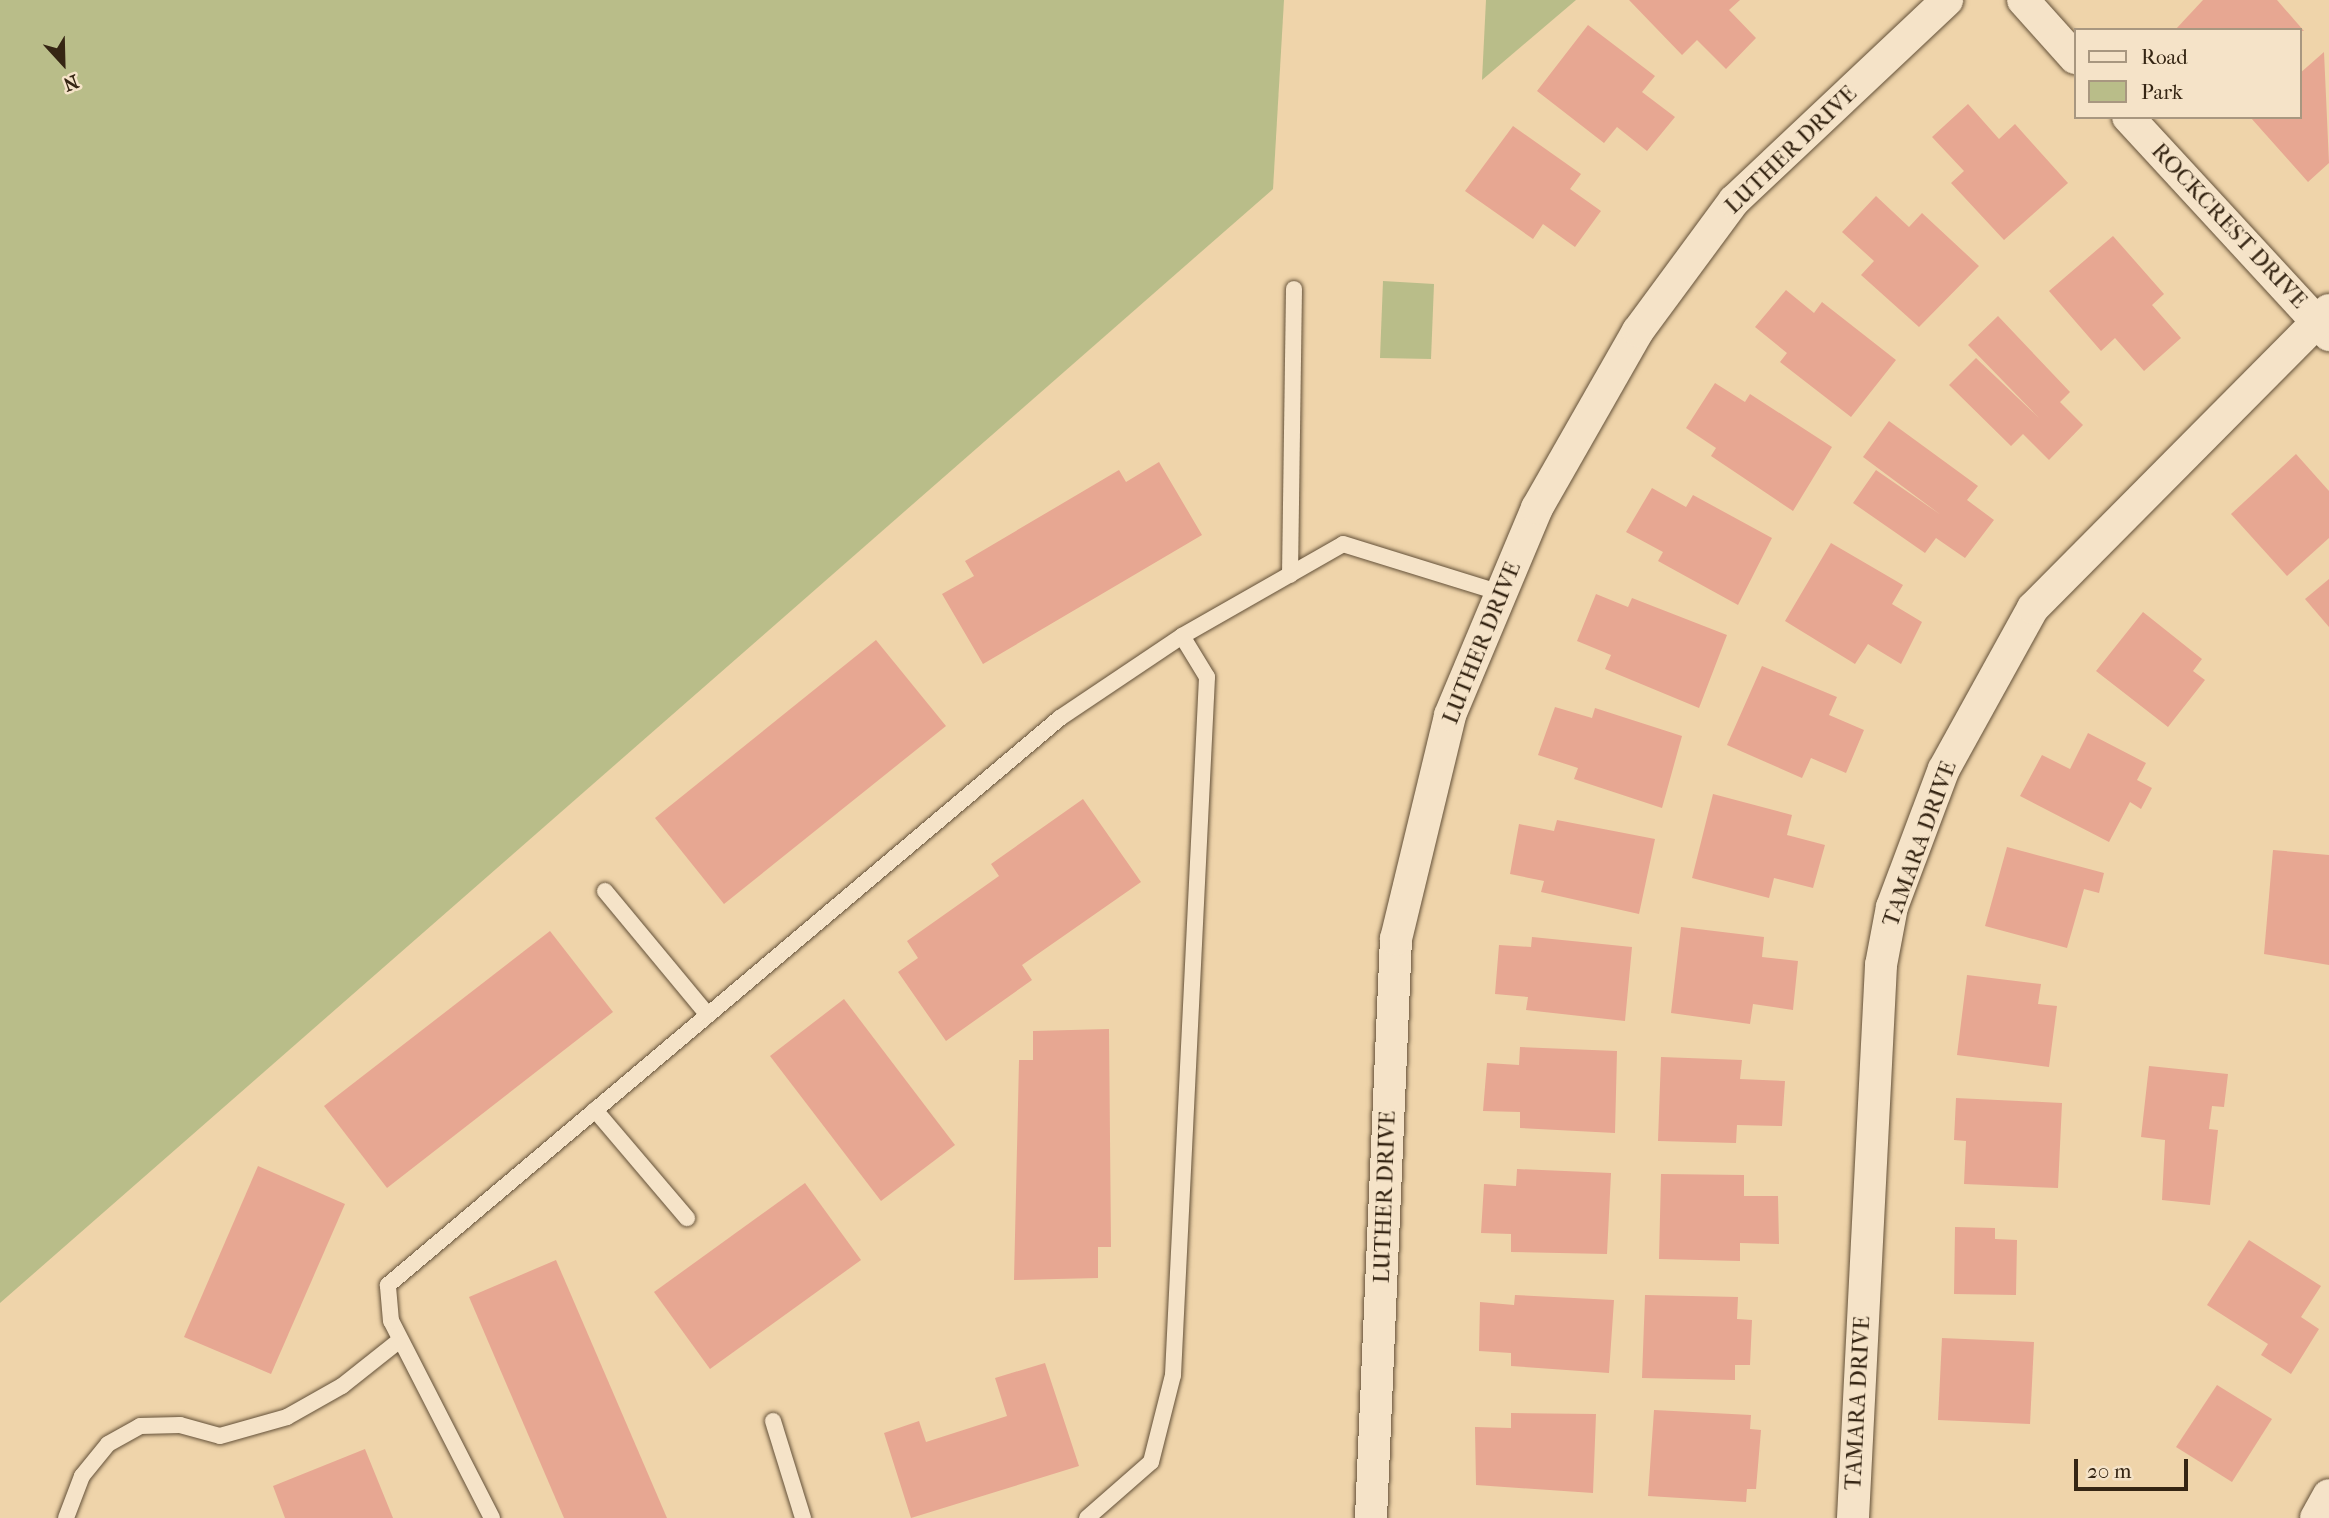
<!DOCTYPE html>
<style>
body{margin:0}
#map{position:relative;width:2329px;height:1518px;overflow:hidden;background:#efd4aa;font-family:"IM FELL French Canon",serif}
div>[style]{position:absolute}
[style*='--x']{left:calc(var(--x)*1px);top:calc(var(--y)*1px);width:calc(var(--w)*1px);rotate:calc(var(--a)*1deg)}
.green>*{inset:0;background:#b9bd89}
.building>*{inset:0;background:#e7a792}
.roads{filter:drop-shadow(0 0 2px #645139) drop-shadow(0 0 2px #645139)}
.lane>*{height:16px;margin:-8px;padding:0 8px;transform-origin:8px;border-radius:8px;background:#f5e3c8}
.street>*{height:32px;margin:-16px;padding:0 16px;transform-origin:16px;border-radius:16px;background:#f5e3c8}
span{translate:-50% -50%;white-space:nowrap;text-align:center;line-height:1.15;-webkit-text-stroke:6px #f5e3c8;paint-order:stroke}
.street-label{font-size:23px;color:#352513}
.legend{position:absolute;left:2074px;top:28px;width:228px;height:91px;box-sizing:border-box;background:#f5e3c8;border:2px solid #a89780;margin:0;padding:9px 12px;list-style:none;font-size:21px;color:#352513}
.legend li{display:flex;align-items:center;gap:14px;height:35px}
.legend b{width:35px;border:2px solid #a89780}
.north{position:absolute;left:28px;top:28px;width:70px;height:70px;-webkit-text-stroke:5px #f5e3c8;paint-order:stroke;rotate:158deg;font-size:19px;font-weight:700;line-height:28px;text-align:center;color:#352513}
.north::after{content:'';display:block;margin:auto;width:24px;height:32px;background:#352513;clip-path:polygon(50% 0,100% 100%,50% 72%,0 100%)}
.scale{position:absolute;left:2074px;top:1459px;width:114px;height:32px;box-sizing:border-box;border:4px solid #352513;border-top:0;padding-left:9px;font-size:21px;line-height:24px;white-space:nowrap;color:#352513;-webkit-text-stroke:5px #f5e3c8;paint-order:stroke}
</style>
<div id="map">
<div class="green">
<i style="clip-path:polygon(0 0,1284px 0,1273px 189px,0 1303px)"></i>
<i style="clip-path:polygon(1486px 0,1576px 0,1482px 80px)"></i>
<i style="clip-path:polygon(1383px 281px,1434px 284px,1431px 359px,1380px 358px)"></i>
</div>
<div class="building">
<i style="clip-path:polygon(1629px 0,1740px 0,1729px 10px,1756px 38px,1726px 69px,1697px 40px,1682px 55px)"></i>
<i style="clip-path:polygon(2203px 0,2277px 0,2304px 31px,2175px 30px)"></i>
<i style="clip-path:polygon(1588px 25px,1655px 76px,1642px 92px,1675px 117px,1647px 151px,1617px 127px,1604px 143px,1537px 91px)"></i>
<i style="clip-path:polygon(2324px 52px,2329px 163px,2308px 182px,2251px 118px,2299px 117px,2299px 74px)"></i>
<i style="clip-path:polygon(1968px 104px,1999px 139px,2015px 124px,2068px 183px,2004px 240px,1951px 183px,1964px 171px,1932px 137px)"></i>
<i style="clip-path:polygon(1513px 126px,1581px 174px,1570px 189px,1601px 211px,1575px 247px,1543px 224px,1533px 239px,1465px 191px)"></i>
<i style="clip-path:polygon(1876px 196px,1909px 227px,1922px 213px,1979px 266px,1919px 327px,1861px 275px,1874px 261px,1842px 232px)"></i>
<i style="clip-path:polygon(2113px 236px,2164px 294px,2152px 305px,2181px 338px,2144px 371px,2115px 338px,2101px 351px,2049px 291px)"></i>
<i style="clip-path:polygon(1786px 290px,1814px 313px,1822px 302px,1896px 360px,1851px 417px,1780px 362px,1787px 353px,1755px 327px)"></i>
<i style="clip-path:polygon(1998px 316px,2070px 392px,2060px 402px,2083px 425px,2049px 460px,2023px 434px,2011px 446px,1949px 385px,1976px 358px,2039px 418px,1968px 345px)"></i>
<i style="clip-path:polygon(1715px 383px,1745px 402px,1750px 394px,1832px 447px,1793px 511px,1711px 456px,1716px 448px,1686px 428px)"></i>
<i style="clip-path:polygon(1889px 421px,1978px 486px,1967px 500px,1994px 520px,1965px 558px,1936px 538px,1925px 553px,1853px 503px,1876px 470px,1941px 515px,1863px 457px)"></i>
<i style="clip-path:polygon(2296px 454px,2329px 491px,2329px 538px,2287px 576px,2231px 514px)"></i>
<i style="clip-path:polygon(1159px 462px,1202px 535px,983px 664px,942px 594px,974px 576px,965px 561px,1119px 470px,1126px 482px)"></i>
<i style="clip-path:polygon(1652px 488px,1686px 507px,1693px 495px,1772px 538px,1738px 605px,1658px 561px,1663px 552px,1626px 532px)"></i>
<i style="clip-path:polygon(1831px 543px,1903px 585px,1892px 604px,1922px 622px,1901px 664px,1868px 644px,1855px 664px,1785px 621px)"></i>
<i style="clip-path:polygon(2329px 579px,2329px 627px,2305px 599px)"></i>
<i style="clip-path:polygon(1596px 594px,1628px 607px,1632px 598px,1727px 635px,1699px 708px,1605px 669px,1611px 655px,1577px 641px)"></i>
<i style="clip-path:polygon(2143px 612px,2202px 659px,2193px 671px,2205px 680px,2168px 727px,2096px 671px)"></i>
<i style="clip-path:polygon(876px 640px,946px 726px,724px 904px,655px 818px)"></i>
<i style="clip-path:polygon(1762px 666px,1837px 697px,1829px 715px,1864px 730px,1846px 773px,1811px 758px,1802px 778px,1727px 745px)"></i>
<i style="clip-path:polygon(1555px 707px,1592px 718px,1595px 708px,1682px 736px,1662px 808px,1574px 779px,1578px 768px,1538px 755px)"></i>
<i style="clip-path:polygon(2088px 733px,2146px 763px,2137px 780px,2152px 788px,2141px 809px,2130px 802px,2109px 842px,2020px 796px,2042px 755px,2070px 769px)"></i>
<i style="clip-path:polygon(1713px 794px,1792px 815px,1787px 835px,1825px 845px,1813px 888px,1774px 878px,1769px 898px,1692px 878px)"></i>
<i style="clip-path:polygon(1083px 799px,1141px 882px,1022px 965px,1032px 980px,946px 1041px,898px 972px,918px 958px,907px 941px,999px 876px,991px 864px)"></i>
<i style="clip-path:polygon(1557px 820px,1655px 839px,1639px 914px,1541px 892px,1544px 881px,1510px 874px,1519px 824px,1554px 831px)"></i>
<i style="clip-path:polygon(2007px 847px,2104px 873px,2099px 893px,2084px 889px,2067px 948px,1985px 926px)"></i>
<i style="clip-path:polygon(2273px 850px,2329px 855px,2329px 965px,2264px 954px)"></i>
<i style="clip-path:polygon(1681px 927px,1764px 937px,1762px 957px,1798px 961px,1793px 1010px,1753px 1004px,1750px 1024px,1671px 1013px)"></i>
<i style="clip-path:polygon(550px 931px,613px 1012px,387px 1188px,324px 1106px)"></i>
<i style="clip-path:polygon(1532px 937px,1632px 947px,1625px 1021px,1526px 1010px,1528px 997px,1495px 994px,1499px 945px,1531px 947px)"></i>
<i style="clip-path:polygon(1967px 975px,2041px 984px,2038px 1004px,2057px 1006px,2049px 1067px,1957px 1055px)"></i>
<i style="clip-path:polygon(844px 999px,955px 1145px,881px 1201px,770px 1056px)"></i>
<i style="clip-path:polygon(1109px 1029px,1111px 1247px,1098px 1247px,1098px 1278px,1014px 1280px,1019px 1060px,1033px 1060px,1033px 1031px)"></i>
<i style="clip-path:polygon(1520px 1047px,1617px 1051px,1615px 1133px,1520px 1128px,1520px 1112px,1483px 1111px,1487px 1063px,1519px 1065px)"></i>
<i style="clip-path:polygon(1661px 1057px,1742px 1060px,1740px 1079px,1785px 1081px,1782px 1126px,1737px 1125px,1736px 1143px,1658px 1141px)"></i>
<i style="clip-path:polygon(2149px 1066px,2228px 1074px,2224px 1107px,2212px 1106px,2209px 1129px,2218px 1130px,2210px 1205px,2162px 1200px,2165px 1140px,2141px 1137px)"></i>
<i style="clip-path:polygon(1956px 1098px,2062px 1103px,2058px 1188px,1964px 1184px,1966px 1141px,1954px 1140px)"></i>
<i style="clip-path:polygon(258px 1166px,345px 1204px,271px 1374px,184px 1337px)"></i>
<i style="clip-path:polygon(1517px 1169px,1611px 1173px,1607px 1254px,1511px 1252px,1511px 1234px,1481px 1233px,1484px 1184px,1516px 1186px)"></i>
<i style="clip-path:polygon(1661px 1174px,1744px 1175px,1744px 1196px,1778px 1196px,1779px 1244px,1740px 1243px,1740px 1261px,1659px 1259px)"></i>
<i style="clip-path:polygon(805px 1183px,861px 1260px,710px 1369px,654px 1292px)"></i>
<i style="clip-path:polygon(1955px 1227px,1995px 1228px,1995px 1239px,2017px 1240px,2016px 1295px,1954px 1294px)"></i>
<i style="clip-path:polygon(2249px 1240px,2321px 1286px,2301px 1317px,2319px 1329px,2291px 1374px,2261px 1355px,2268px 1344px,2207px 1305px)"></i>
<i style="clip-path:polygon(556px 1260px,667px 1518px,564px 1518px,469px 1297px)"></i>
<i style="clip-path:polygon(1515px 1295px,1614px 1300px,1609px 1373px,1511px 1366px,1511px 1353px,1479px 1351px,1480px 1302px,1514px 1305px)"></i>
<i style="clip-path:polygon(1645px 1295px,1738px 1297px,1737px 1319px,1752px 1320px,1750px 1365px,1735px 1365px,1735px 1380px,1642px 1378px)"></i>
<i style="clip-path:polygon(1942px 1338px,2034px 1342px,2030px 1424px,1938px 1420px)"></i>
<i style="clip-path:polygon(1045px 1363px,1079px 1466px,911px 1518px,884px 1433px,919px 1421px,926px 1442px,1007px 1416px,995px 1378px)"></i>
<i style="clip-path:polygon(2217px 1385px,2272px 1419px,2232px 1482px,2176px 1447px)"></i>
<i style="clip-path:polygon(1654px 1410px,1751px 1415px,1750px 1429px,1761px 1430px,1756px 1489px,1747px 1489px,1746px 1502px,1648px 1496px)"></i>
<i style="clip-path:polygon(1511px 1413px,1596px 1414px,1593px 1493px,1476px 1485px,1475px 1427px,1511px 1428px)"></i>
<i style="clip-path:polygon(365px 1449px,393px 1518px,285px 1518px,273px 1486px)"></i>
</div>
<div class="roads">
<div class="lane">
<i style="--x:1290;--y:575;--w:286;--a:-89.2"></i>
<i style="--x:605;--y:891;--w:161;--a:50.3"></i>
<i style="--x:595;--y:1110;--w:142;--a:49.6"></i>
<i style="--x:773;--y:1421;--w:102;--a:72.8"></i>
<i style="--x:66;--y:1518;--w:45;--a:-69.1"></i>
<i style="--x:82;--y:1476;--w:41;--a:-50.9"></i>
<i style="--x:108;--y:1444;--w:37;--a:-29"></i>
<i style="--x:140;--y:1426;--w:40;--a:-1.4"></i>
<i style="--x:180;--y:1425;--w:41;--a:15.4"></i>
<i style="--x:220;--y:1436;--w:70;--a:-15.8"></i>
<i style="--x:287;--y:1417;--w:63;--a:-29.4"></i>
<i style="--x:342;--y:1386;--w:74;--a:-38.4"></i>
<i style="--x:492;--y:1518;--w:221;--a:-117.1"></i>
<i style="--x:391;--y:1321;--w:36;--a:-95"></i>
<i style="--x:388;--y:1285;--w:879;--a:-40.16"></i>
<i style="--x:1060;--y:718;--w:147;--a:-33.9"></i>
<i style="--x:1087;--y:1518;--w:85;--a:-41.2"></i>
<i style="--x:1151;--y:1462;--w:90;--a:-75.8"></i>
<i style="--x:1173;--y:1375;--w:699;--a:-87.21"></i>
<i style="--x:1207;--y:677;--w:48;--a:-121.4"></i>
<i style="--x:1182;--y:636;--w:185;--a:-29.7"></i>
<i style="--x:1343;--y:544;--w:165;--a:17.2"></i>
</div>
<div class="street">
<i style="--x:2023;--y:0;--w:78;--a:48.1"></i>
<i style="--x:2128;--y:117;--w:297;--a:47.3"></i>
<i style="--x:1371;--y:1518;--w:580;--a:-87.53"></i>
<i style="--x:1396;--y:939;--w:230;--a:-76.4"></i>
<i style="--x:1450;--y:715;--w:225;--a:-67.2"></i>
<i style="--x:1537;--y:508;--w:204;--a:-60.3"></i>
<i style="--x:1638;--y:331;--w:162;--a:-53.6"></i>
<i style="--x:1734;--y:201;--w:293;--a:-43.3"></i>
<i style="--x:1853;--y:1518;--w:554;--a:-87.1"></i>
<i style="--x:1881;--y:965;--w:59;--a:-79.3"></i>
<i style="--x:1892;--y:907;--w:147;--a:-69.4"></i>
<i style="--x:1944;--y:769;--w:184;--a:-61.1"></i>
<i style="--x:2033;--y:608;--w:420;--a:-45.2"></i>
<i style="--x:2316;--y:1518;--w:26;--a:-61"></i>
</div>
</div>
<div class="street-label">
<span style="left:1791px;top:150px;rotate:-44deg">LUTHER DRIVE</span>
<span style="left:2229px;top:226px;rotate:47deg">ROCKCREST DRIVE</span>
<span style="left:1482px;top:643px;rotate:-68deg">LUTHER DRIVE</span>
<span style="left:1920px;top:844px;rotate:-70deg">TAMARA DRIVE</span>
<span style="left:1385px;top:1197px;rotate:-88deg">LUTHER DRIVE</span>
<span style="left:1858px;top:1403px;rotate:-87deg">TAMARA DRIVE</span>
</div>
<ul class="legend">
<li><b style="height:9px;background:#f5e3c8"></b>Road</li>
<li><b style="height:19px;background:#b9bd89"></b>Park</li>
</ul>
<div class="north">N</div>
<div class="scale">20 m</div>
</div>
